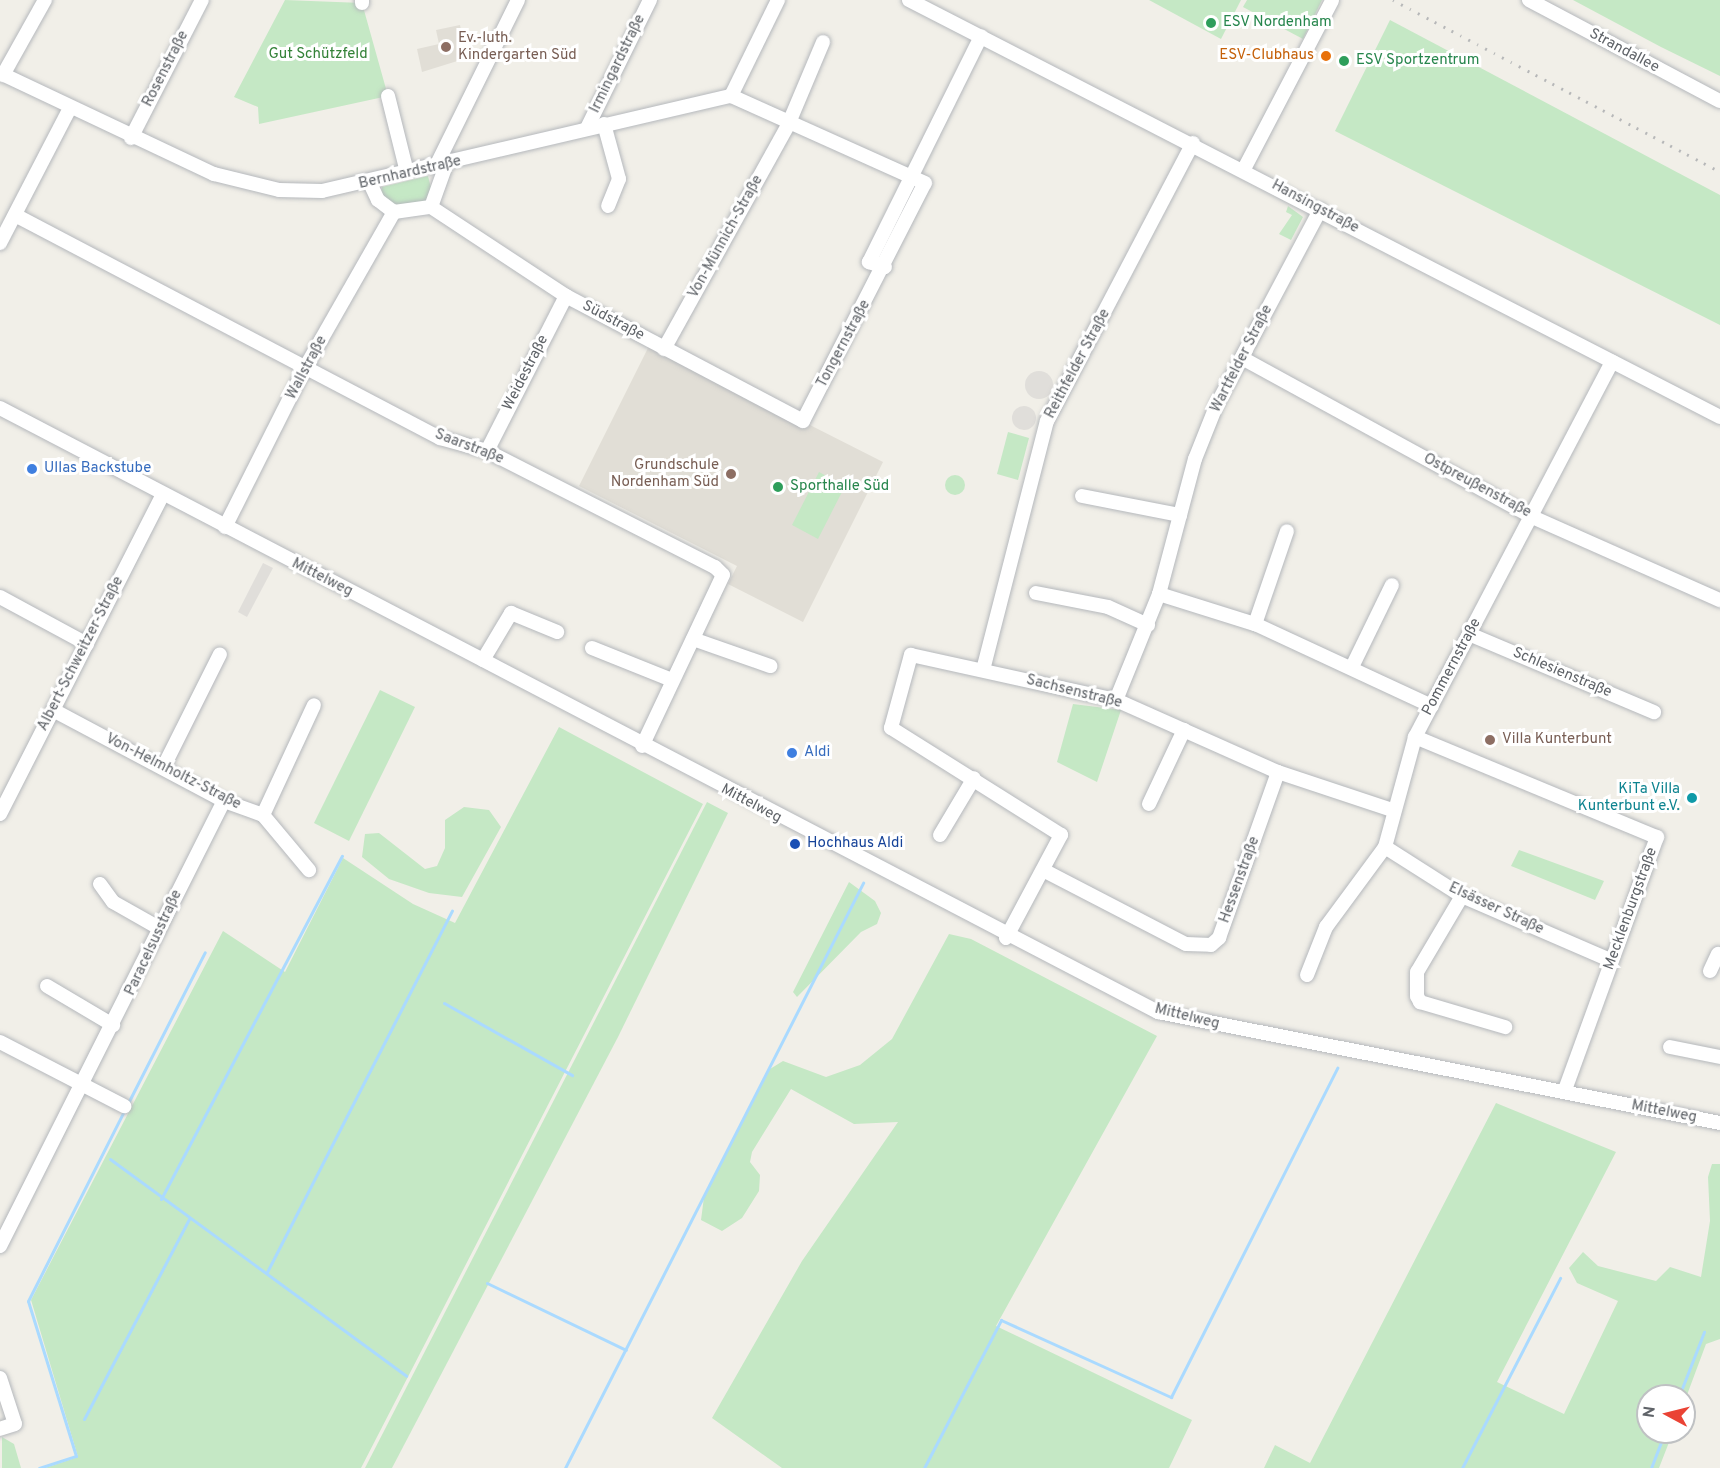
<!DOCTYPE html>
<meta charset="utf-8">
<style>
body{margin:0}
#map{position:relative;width:1720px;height:1468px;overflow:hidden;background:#f1efe8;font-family:Overpass,sans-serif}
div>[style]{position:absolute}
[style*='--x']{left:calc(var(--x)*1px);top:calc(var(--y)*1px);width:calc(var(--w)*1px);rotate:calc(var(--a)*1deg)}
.industrial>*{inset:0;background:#e0deda}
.round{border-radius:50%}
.education>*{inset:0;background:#e1ded6}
.green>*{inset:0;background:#c5e8c5}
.stream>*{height:3px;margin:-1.5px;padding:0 1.5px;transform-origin:1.5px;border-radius:1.5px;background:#aadaff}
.roads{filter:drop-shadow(0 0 2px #b5b8bc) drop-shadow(0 0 2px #b5b8bc)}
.minor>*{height:14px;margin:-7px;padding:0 7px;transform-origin:7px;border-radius:7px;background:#fff}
.rail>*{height:3px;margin-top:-1.5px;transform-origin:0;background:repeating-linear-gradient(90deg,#b6b7b8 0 1.5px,transparent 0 9.5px)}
.dots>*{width:16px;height:16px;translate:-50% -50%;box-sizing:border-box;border:3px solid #fff;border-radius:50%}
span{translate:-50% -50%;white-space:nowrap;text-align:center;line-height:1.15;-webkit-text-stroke:6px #fff;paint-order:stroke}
.leisure-label{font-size:15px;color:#27864d}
.left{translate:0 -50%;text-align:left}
.education-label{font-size:15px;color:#785e54}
.right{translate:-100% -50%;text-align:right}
.street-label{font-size:15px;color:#5f6368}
.park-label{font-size:15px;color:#348238}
.food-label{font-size:15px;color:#c56008}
.shop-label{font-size:15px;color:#366cbe}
.culture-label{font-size:15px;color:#0d838f}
.transit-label{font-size:15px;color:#164399}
.north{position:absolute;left:1636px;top:1384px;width:60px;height:60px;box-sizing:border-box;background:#fff;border:2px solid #bfc1c3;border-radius:50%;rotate:277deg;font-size:16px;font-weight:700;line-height:24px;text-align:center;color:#5f6368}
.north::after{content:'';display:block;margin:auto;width:21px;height:27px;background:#ea4335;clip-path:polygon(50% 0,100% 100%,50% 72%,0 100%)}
</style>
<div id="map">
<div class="industrial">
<i class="round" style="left:1025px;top:371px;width:28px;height:28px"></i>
<i class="round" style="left:1012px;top:406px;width:24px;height:24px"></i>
<i style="clip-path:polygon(263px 563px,273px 568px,247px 617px,238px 612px)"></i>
</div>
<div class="education">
<i style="clip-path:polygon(460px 25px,467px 58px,422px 72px,417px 49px,439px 44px,436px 30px)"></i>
<i style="clip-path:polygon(650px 344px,883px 462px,803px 622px,728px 584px,737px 566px,579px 486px)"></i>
</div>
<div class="green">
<i style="clip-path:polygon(285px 0,362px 3px,388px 96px,259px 124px,258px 107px,234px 97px)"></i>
<i style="clip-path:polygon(1149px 0,1241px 0,1221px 39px)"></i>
<i style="clip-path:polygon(1247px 0,1322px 0,1303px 39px,1243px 7px)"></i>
<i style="clip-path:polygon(1573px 0,1720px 0,1720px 76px,1661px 47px)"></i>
<i style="clip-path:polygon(1390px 20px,1720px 195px,1720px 325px,1335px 131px)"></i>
<i style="clip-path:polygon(428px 176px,431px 188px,425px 202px,392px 206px,381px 194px,382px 187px)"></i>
<i style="clip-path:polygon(1288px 206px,1303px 217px,1291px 240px,1279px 234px,1292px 215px,1286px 212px)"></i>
<i style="clip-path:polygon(1008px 432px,1029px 438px,1018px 480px,997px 474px)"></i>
<i style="clip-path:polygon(819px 472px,845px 486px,818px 539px,792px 525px)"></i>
<i class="round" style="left:945px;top:475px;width:20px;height:20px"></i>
<i style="clip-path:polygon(380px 690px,415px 707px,349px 841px,314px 823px)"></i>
<i style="clip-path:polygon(1073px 704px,1121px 710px,1097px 782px,1057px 762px)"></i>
<i style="clip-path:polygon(559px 727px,703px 804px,361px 1468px,45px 1468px,78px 1457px,31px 1300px,223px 931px,285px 972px,343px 858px,413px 904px,455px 923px)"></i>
<i style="clip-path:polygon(707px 802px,728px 813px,618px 1037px,392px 1468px,365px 1468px)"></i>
<i style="clip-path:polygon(464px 807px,489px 810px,501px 827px,462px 897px,429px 893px,389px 879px,362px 857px,365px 834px,379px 833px,425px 869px,437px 866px,445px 848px,445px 820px)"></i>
<i style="clip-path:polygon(1519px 850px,1604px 881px,1595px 900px,1511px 866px)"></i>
<i style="clip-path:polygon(849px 882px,875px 901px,881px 913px,877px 924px,861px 932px,797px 997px,793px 992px)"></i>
<i style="clip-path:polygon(949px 934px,971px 939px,1157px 1036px,996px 1326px,1192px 1420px,1169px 1468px,782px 1468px,712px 1418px,802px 1261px,898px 1122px,854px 1124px,791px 1089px,752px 1152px,750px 1162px,760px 1175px,759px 1191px,742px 1218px,722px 1231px,701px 1220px,704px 1197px,770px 1069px,783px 1061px,826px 1077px,860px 1065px,892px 1039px)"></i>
<i style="clip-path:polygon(1496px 1103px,1616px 1152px,1497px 1382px,1564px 1414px,1618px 1301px,1577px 1283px,1569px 1268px,1583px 1252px,1598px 1266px,1656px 1281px,1670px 1267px,1701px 1277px,1710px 1221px,1708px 1177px,1712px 1164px,1720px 1164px,1720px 1339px,1706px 1344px,1684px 1403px,1684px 1396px,1648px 1396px,1648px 1432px,1673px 1432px,1659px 1468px,1264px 1468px,1275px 1445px,1310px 1463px)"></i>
<i style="clip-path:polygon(2px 1437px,14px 1444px,21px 1468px,2px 1468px)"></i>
</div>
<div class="stream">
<i style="--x:444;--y:1003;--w:147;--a:29.4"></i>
<i style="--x:128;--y:1103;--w:169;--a:-63"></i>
<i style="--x:110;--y:1159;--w:367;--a:36.2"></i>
<i style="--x:161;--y:1199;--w:388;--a:-62.2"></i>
<i style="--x:267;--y:1272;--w:406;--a:-62.9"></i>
<i style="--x:487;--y:1283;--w:154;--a:25.7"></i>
<i style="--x:1679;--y:1396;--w:69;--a:-68.7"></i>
<i style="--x:84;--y:1419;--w:226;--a:-62.3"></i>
<i style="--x:39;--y:1468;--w:39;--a:-18"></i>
<i style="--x:76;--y:1456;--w:162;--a:-107.2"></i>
<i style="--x:28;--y:1301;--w:215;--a:-63.2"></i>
<i style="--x:565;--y:1468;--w:657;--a:-63.01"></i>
<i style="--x:924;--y:1468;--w:167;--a:-62.5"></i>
<i style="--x:1001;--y:1320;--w:187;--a:24.4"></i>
<i style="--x:1171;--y:1397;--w:369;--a:-63.2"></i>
<i style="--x:1462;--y:1468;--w:214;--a:-62.7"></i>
<i style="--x:1651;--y:1468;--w:39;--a:-69"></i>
</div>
<div class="roads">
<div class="minor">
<i style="--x:909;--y:0;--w:912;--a:27.21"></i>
<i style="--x:1529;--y:0;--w:216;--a:27.9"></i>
<i style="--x:362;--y:3;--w:3;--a:-90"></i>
<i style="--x:0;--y:73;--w:237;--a:25.3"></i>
<i style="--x:214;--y:174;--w:67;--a:13.8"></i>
<i style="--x:279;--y:190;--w:43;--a:1.3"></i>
<i style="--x:322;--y:191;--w:420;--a:-13.1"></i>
<i style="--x:731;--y:96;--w:107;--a:-63.9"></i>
<i style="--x:3;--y:75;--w:86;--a:-60.8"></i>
<i style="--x:388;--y:96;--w:78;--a:76"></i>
<i style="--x:604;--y:124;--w:57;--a:74.7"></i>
<i style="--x:619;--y:179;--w:29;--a:112"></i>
<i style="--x:587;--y:128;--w:143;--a:-63.8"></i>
<i style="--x:131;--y:138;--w:155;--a:-62.8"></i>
<i style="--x:437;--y:164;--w:183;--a:-63.7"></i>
<i style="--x:1244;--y:169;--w:190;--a:-62.4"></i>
<i style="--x:370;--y:183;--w:19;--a:65"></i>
<i style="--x:378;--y:200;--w:20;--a:37"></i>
<i style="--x:394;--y:212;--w:37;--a:-8"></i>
<i style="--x:431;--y:207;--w:45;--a:-70.3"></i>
<i style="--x:431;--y:207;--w:162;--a:33.4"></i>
<i style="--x:566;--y:296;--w:268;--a:27.8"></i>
<i style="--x:803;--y:421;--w:267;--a:-62.9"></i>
<i style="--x:925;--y:183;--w:213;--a:-155.8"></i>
<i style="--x:15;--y:215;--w:480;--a:27.7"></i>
<i style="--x:440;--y:438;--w:49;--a:15.5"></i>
<i style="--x:487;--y:451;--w:256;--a:27"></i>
<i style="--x:715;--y:567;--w:11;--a:45"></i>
<i style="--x:723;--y:575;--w:189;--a:115.3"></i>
<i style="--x:0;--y:243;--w:150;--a:-62.6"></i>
<i style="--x:885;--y:267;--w:17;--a:-163"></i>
<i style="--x:869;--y:262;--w:252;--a:-63.6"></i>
<i style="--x:664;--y:349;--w:256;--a:-61"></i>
<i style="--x:788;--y:125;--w:90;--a:-67.1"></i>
<i style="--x:1242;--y:358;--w:328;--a:28.7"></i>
<i style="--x:1530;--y:516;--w:208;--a:23.9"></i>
<i style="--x:0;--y:408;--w:1306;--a:27.55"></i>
<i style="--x:1158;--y:1012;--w:573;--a:11.17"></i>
<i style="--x:487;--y:451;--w:174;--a:-63"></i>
<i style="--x:1082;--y:496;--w:100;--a:11"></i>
<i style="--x:225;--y:527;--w:178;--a:-63.3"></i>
<i style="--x:305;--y:368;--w:180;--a:-60.3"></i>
<i style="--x:1036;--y:593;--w:73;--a:11"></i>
<i style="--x:1108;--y:607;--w:44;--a:24.2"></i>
<i style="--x:1159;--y:594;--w:101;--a:17.4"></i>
<i style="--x:1255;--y:624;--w:195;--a:24.9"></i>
<i style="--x:0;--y:597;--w:99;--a:28.4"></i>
<i style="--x:1255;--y:624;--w:98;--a:-71"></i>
<i style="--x:1469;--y:634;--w:201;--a:22.9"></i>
<i style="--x:693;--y:639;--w:82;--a:19.3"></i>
<i style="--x:592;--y:648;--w:86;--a:21.8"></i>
<i style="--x:483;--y:660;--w:55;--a:-59.2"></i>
<i style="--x:511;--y:613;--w:50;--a:22.4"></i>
<i style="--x:1352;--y:667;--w:91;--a:-64"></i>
<i style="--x:983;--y:670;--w:257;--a:-75.6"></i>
<i style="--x:1047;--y:421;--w:314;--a:-62.3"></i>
<i style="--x:1116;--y:700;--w:114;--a:-67.9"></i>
<i style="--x:1159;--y:594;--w:140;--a:-75.1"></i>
<i style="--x:1195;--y:459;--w:59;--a:-68.2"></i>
<i style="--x:1217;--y:404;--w:220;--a:-62"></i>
<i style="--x:53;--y:710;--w:194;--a:28"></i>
<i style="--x:224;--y:801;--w:41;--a:19.7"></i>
<i style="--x:263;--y:815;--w:72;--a:50.1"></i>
<i style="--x:1415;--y:737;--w:262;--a:22.5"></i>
<i style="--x:1657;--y:837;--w:271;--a:110"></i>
<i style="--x:163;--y:768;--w:127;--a:-63.4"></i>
<i style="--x:1149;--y:804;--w:82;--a:-64.7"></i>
<i style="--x:0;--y:814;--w:359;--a:-63"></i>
<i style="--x:263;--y:815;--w:121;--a:-65.1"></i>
<i style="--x:940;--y:835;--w:66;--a:-59.2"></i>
<i style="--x:1385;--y:847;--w:91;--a:32.5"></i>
<i style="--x:1462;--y:896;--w:163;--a:23.4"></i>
<i style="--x:1043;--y:870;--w:161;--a:27.4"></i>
<i style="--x:1186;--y:944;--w:25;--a:2"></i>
<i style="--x:1211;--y:945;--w:11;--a:-41"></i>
<i style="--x:1219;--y:938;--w:176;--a:-70.4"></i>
<i style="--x:100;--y:884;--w:22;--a:54"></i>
<i style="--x:113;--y:902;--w:53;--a:29.5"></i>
<i style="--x:1462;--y:896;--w:88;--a:120.6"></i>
<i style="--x:1417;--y:972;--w:24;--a:90"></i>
<i style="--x:1417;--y:996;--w:7;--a:63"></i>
<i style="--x:1420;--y:1002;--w:89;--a:16.4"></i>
<i style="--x:1006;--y:938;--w:117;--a:-61.9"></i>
<i style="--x:1061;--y:835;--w:201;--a:-147.8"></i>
<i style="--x:891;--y:728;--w:76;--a:-74.7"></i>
<i style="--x:911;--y:655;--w:210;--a:12.4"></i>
<i style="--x:1116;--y:700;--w:177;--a:24"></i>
<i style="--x:1278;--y:772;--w:120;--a:18.4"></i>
<i style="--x:1710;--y:971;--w:19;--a:-65"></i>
<i style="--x:1307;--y:975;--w:52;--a:-68.4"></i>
<i style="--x:1326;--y:927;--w:99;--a:-53.6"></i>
<i style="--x:1385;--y:847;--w:114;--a:-74.7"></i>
<i style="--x:1415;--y:737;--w:424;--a:-62.3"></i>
<i style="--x:47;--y:986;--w:77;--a:30.6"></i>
<i style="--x:0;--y:1042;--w:140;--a:27.3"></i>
<i style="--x:1670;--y:1047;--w:51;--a:11.3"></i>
<i style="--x:0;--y:1246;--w:498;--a:-63.3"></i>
<i style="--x:0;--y:1378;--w:48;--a:71.9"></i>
<i style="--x:15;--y:1424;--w:16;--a:162"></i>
</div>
</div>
<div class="rail">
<i style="--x:1393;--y:0;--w:369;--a:27.7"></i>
</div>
<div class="dots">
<i style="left:1211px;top:23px;background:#2e9e5b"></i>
<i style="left:446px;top:47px;background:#8d6e63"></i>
<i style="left:1326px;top:56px;background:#e8710a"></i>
<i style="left:1344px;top:61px;background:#2e9e5b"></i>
<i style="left:32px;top:469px;background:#3f7fe0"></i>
<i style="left:731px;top:474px;background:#8d6e63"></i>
<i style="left:778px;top:487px;background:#2e9e5b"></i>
<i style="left:1490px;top:740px;background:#8d6e63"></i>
<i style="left:792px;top:753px;background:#3f7fe0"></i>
<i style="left:1692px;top:798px;background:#0f9aa8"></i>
<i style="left:795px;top:844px;background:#1a4fb4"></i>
</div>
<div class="leisure-label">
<span class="left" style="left:1223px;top:23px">ESV Nordenham</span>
<span class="left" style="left:1356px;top:61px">ESV Sportzentrum</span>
<span class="left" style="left:790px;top:487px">Sporthalle Süd</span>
</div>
<div class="education-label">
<span class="left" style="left:458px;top:47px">Ev.-luth.<br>Kindergarten Süd</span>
<span class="right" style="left:719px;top:474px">Grundschule<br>Nordenham Süd</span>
<span class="left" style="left:1502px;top:740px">Villa Kunterbunt</span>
</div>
<div class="street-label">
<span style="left:1624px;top:51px;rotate:28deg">Strandallee</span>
<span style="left:618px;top:64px;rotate:-64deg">Irmingardstraße</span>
<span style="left:166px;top:69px;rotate:-63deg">Rosenstraße</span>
<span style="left:410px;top:173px;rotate:-13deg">Bernhardstraße</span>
<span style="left:1315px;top:207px;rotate:28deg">Hansingstraße</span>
<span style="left:726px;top:237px;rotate:-61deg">Von-Münnich-Straße</span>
<span style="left:613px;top:321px;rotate:28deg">Südstraße</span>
<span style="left:844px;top:344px;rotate:-62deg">Tongernstraße</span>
<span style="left:1242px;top:359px;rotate:-63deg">Wartfelder Straße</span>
<span style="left:1078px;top:364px;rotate:-62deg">Reithfelder Straße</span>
<span style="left:307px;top:368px;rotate:-62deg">Wallstraße</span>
<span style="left:526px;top:373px;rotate:-63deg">Weidestraße</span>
<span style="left:469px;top:447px;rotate:21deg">Saarstraße</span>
<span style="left:1477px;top:486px;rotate:28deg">Ostpreußenstraße</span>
<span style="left:322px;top:578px;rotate:27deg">Mittelweg</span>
<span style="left:81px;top:654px;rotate:-63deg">Albert-Schweitzer-Straße</span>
<span style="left:1452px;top:667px;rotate:-62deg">Pommernstraße</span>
<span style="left:1562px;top:673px;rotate:23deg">Schlesienstraße</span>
<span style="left:1074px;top:692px;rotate:14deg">Sachsenstraße</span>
<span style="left:173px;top:772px;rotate:27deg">Von-Helmholtz-Straße</span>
<span style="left:751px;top:804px;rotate:28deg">Mittelweg</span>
<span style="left:1240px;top:880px;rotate:-70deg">Hessenstraße</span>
<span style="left:1496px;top:909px;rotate:25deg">Elsässer Straße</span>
<span style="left:1631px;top:909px;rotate:-70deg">Mecklenburgstraße</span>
<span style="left:154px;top:943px;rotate:-65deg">Paracelsusstraße</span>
<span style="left:1187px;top:1017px;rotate:14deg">Mittelweg</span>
<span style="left:1664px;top:1112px;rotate:11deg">Mittelweg</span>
</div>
<div class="park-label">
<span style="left:318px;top:55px">Gut Schützfeld</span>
</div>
<div class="food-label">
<span class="right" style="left:1314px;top:56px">ESV-Clubhaus</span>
</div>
<div class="shop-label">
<span class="left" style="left:44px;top:469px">Ullas Backstube</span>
<span class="left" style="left:804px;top:753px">Aldi</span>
</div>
<div class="culture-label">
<span class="right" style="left:1680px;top:798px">KiTa Villa<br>Kunterbunt e.V.</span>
</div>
<div class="transit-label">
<span class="left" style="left:807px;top:844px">Hochhaus Aldi</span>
</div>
<div class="north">N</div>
</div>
